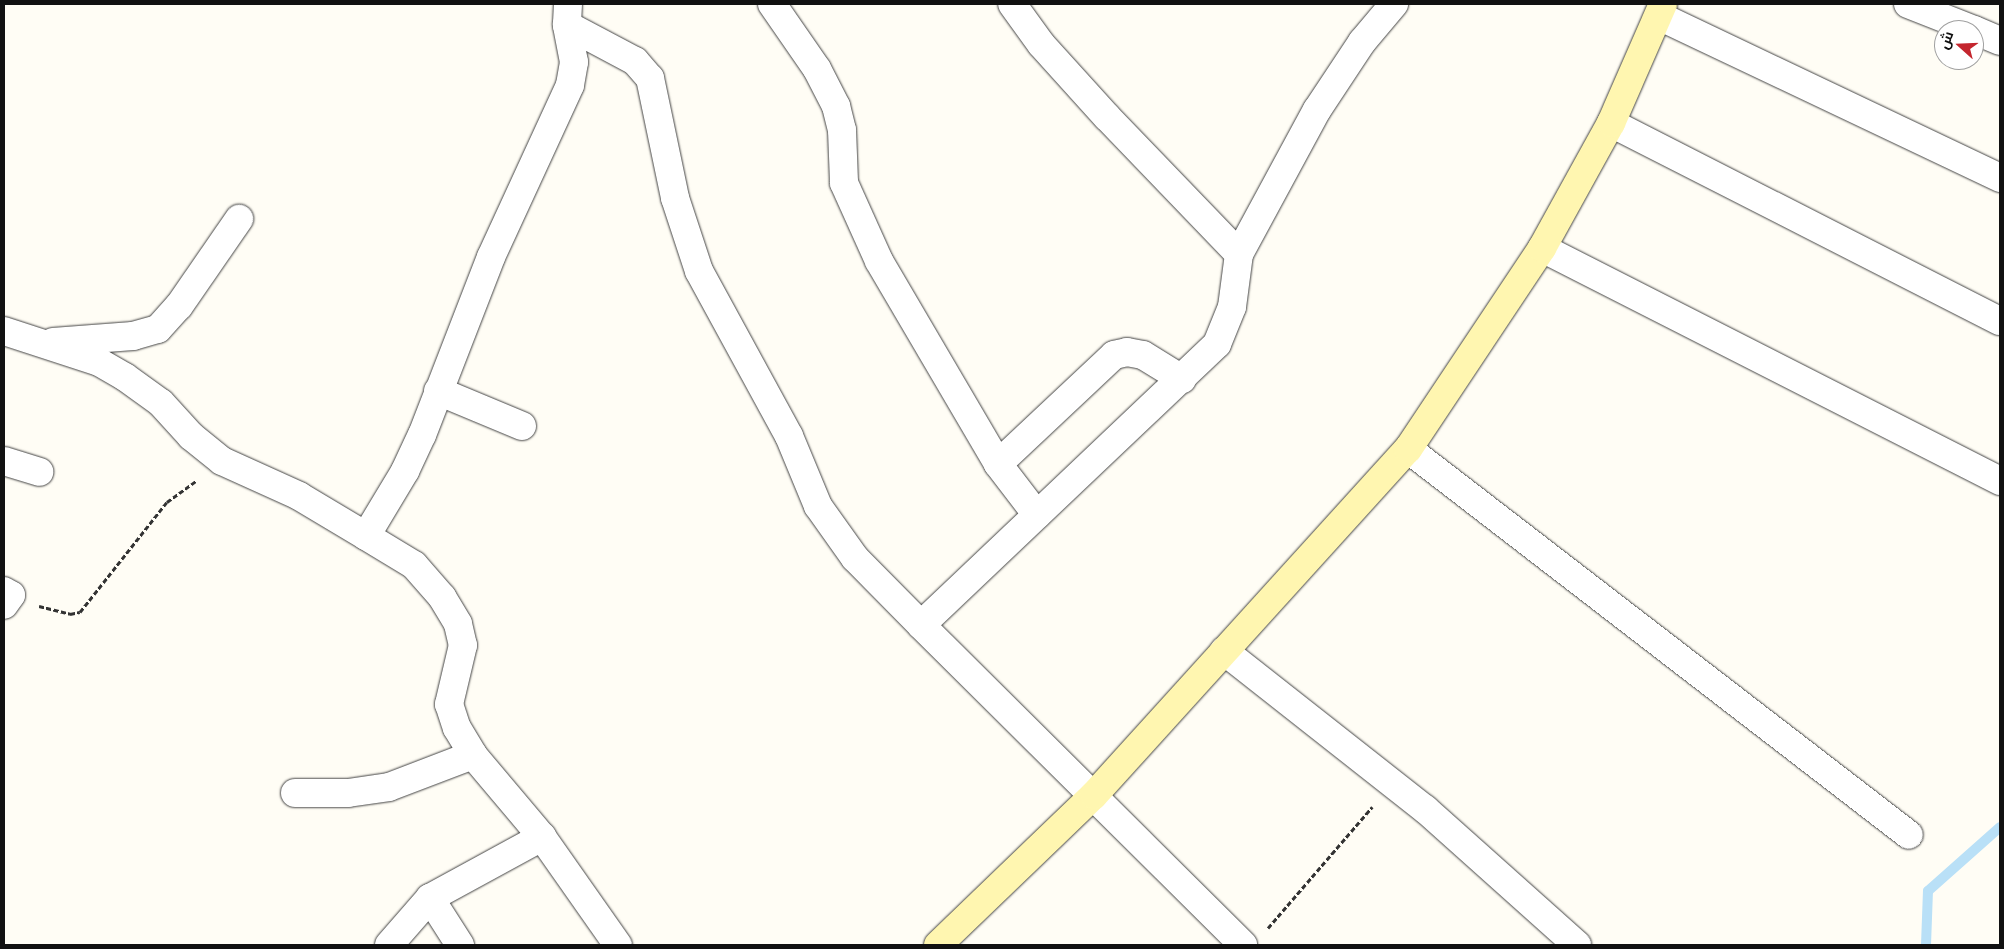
<!DOCTYPE html>
<meta charset="utf-8">
<style>
body{margin:0}
#map{position:relative;width:2004px;height:949px;overflow:hidden;background:#fffdf5;font-family:Georgia,Cairo,serif}
div>[style]{position:absolute}
[style*='--x']{left:calc(var(--x)*1px);top:calc(var(--y)*1px);width:calc(var(--w)*1px);rotate:calc(var(--a)*1deg)}
.stream>*{height:10px;margin:-5px;padding:0 5px;transform-origin:5px;border-radius:5px;background:#b9e0f7}
.path>*{height:3px;margin-top:-1.5px;transform-origin:0;background:repeating-linear-gradient(90deg,#333 0 5px,transparent 0 7.5px)}
.roads{filter:drop-shadow(0 0 1px #444) drop-shadow(0 0 1px #444)}
.street>*{height:28px;margin:-14px;padding:0 14px;transform-origin:14px;border-radius:14px;background:#fff}
.secondary>*{height:28px;margin:-14px;padding:0 14px;transform-origin:14px;border-radius:14px;background:#fff6b0}
span{translate:-50% -50%;white-space:nowrap;text-align:center;line-height:1.15;-webkit-text-stroke:5px #fff;paint-order:stroke}
.frame{position:absolute;inset:0;border:5px solid #111;pointer-events:none}
.north{position:absolute;left:1934px;top:20px;width:50px;height:50px;box-sizing:border-box;background:#fff;border:1px solid #a0a0a0;border-radius:50%;rotate:290deg;font-size:14px;font-weight:700;line-height:20px;text-align:center;color:#111}
.north::after{content:'';display:block;margin:auto;width:18px;height:22px;background:#c4262e;clip-path:polygon(50% 0,100% 100%,50% 72%,0 100%)}
</style>
<div id="map">
<div class="stream">
<i style="--x:1926;--y:945;--w:54;--a:-87.9"></i>
<i style="--x:1928;--y:891;--w:96;--a:-41.6"></i>
</div>
<div class="path">
<i style="--x:39;--y:606;--w:32;--a:14"></i>
<i style="--x:70;--y:614;--w:10;--a:-11"></i>
<i style="--x:80;--y:612;--w:140;--a:-51.7"></i>
<i style="--x:167;--y:502;--w:36;--a:-36"></i>
<i style="--x:1268;--y:928;--w:160;--a:-49.3"></i>
</div>
<div class="roads">
<div class="street">
<i style="--x:568;--y:4;--w:21;--a:93"></i>
<i style="--x:567;--y:25;--w:77;--a:27.9"></i>
<i style="--x:635;--y:61;--w:23;--a:49"></i>
<i style="--x:650;--y:78;--w:123;--a:78.2"></i>
<i style="--x:675;--y:198;--w:77;--a:71.8"></i>
<i style="--x:699;--y:271;--w:188;--a:61.4"></i>
<i style="--x:789;--y:436;--w:76;--a:67.5"></i>
<i style="--x:818;--y:506;--w:64;--a:54.6"></i>
<i style="--x:855;--y:558;--w:94;--a:45.4"></i>
<i style="--x:921;--y:625;--w:408;--a:-43.5"></i>
<i style="--x:1217;--y:344;--w:40;--a:-68"></i>
<i style="--x:1232;--y:307;--w:53;--a:-82.5"></i>
<i style="--x:1239;--y:254;--w:190;--a:-133.9"></i>
<i style="--x:1107;--y:117;--w:98;--a:-132.1"></i>
<i style="--x:1041;--y:44;--w:49;--a:-125.9"></i>
<i style="--x:772;--y:4;--w:79;--a:55.3"></i>
<i style="--x:817;--y:69;--w:42;--a:62.8"></i>
<i style="--x:836;--y:106;--w:25;--a:76"></i>
<i style="--x:842;--y:130;--w:53;--a:87.8"></i>
<i style="--x:844;--y:183;--w:85;--a:65.8"></i>
<i style="--x:879;--y:261;--w:235;--a:59.6"></i>
<i style="--x:998;--y:464;--w:64;--a:52.6"></i>
<i style="--x:1908;--y:4;--w:71;--a:21.5"></i>
<i style="--x:1659;--y:16;--w:378;--a:25.4"></i>
<i style="--x:1974;--y:30;--w:28;--a:23"></i>
<i style="--x:1611;--y:123;--w:436;--a:27"></i>
<i style="--x:1542;--y:248;--w:514;--a:26.96"></i>
<i style="--x:1239;--y:254;--w:164;--a:-61.6"></i>
<i style="--x:1317;--y:110;--w:82;--a:-56.5"></i>
<i style="--x:1362;--y:42;--w:50;--a:-49.9"></i>
<i style="--x:4;--y:331;--w:100;--a:18.1"></i>
<i style="--x:99;--y:362;--w:30;--a:30"></i>
<i style="--x:125;--y:377;--w:44;--a:35.8"></i>
<i style="--x:161;--y:403;--w:45;--a:47.7"></i>
<i style="--x:191;--y:436;--w:40;--a:39"></i>
<i style="--x:222;--y:461;--w:85;--a:24.4"></i>
<i style="--x:299;--y:496;--w:78;--a:30.8"></i>
<i style="--x:366;--y:536;--w:76;--a:-59"></i>
<i style="--x:405;--y:471;--w:40;--a:-65"></i>
<i style="--x:422;--y:435;--w:191;--a:-68.8"></i>
<i style="--x:491;--y:257;--w:189;--a:-65.3"></i>
<i style="--x:570;--y:85;--w:23;--a:-80"></i>
<i style="--x:574;--y:62;--w:38;--a:-101"></i>
<i style="--x:53;--y:342;--w:80;--a:-4.3"></i>
<i style="--x:133;--y:336;--w:26;--a:-16"></i>
<i style="--x:158;--y:329;--w:31;--a:-48"></i>
<i style="--x:179;--y:306;--w:106;--a:-55.4"></i>
<i style="--x:438;--y:391;--w:91;--a:22.6"></i>
<i style="--x:1408;--y:449;--w:632;--a:37.61"></i>
<i style="--x:4;--y:461;--w:37;--a:17"></i>
<i style="--x:998;--y:464;--w:159;--a:-43.2"></i>
<i style="--x:1114;--y:355;--w:13;--a:-13"></i>
<i style="--x:1127;--y:352;--w:16;--a:11"></i>
<i style="--x:1143;--y:355;--w:46;--a:31.6"></i>
<i style="--x:366;--y:536;--w:56;--a:31.1"></i>
<i style="--x:414;--y:565;--w:43;--a:48.8"></i>
<i style="--x:442;--y:597;--w:31;--a:59"></i>
<i style="--x:458;--y:624;--w:22;--a:77"></i>
<i style="--x:463;--y:645;--w:61;--a:103.3"></i>
<i style="--x:449;--y:704;--w:25;--a:72"></i>
<i style="--x:457;--y:728;--w:31;--a:59"></i>
<i style="--x:473;--y:755;--w:107;--a:49.9"></i>
<i style="--x:542;--y:837;--w:132;--a:54.9"></i>
<i style="--x:4;--y:591;--w:8;--a:30"></i>
<i style="--x:11;--y:595;--w:12;--a:125"></i>
<i style="--x:921;--y:625;--w:454;--a:44.8"></i>
<i style="--x:1224;--y:651;--w:256;--a:38.2"></i>
<i style="--x:1425;--y:809;--w:204;--a:41.8"></i>
<i style="--x:295;--y:793;--w:53;--a:0"></i>
<i style="--x:348;--y:793;--w:41;--a:-8.3"></i>
<i style="--x:389;--y:787;--w:90;--a:-20.9"></i>
<i style="--x:389;--y:945;--w:62;--a:-48.9"></i>
<i style="--x:460;--y:945;--w:56;--a:-122.6"></i>
<i style="--x:430;--y:898;--w:128;--a:-28.6"></i>
</div>
<div class="secondary">
<i style="--x:938;--y:945;--w:216;--a:-43.9"></i>
<i style="--x:1094;--y:795;--w:467;--a:-47.8"></i>
<i style="--x:1408;--y:449;--w:242;--a:-56.3"></i>
<i style="--x:1542;--y:248;--w:143;--a:-61.1"></i>
<i style="--x:1611;--y:123;--w:130;--a:-66.4"></i>
</div>
</div>
<div class="frame"></div>
<div class="north">ش</div>
</div>
